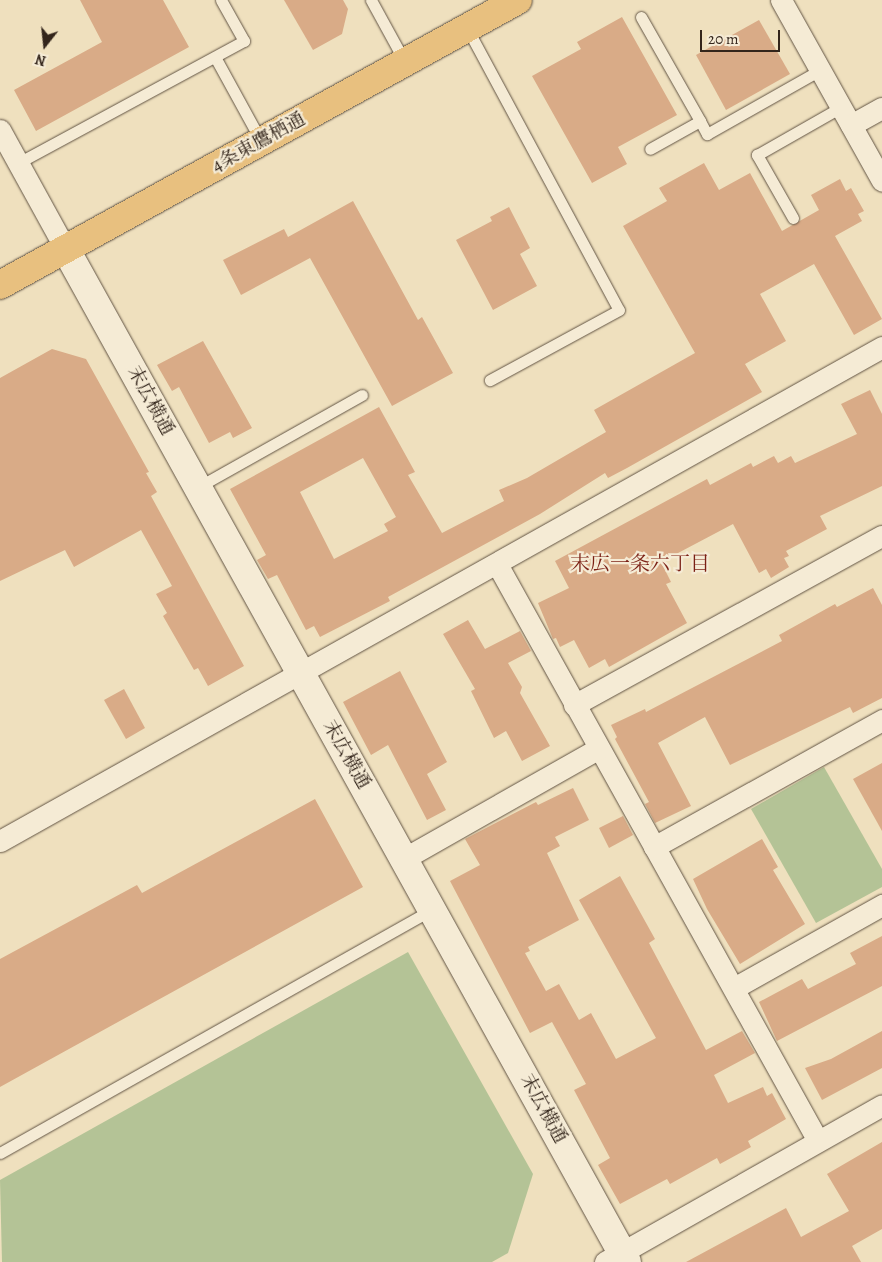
<!DOCTYPE html>
<meta charset="utf-8">
<style>
body{margin:0}
#map{position:relative;width:882px;height:1262px;overflow:hidden;background:#efe0be;font-family:Alegreya,"Noto Serif JP",serif}
div>[style]{position:absolute}
[style*='--x']{left:calc(var(--x)*1px);top:calc(var(--y)*1px);width:calc(var(--w)*1px);rotate:calc(var(--a)*1deg)}
.green>*{inset:0;background:#b4c396}
.building>*{inset:0;background:#d9ab87}
.roads{filter:drop-shadow(0 0 1px #625444) drop-shadow(0 0 1px #625444)}
.lane>*{height:11px;margin:-5.5px;padding:0 5.5px;transform-origin:5.5px;border-radius:5.5px;background:#f5ebd5}
.street>*{height:21px;margin:-10.5px;padding:0 10.5px;transform-origin:10.5px;border-radius:10.5px;background:#f5ebd5}
.secondary>*{height:28px;margin:-14px;padding:0 14px;transform-origin:14px;border-radius:14px;background:#f5ebd5}
.highway>*{height:28px;margin:-14px;padding:0 14px;transform-origin:14px;border-radius:14px;background:#e8c07f}
span{translate:-50% -50%;white-space:nowrap;text-align:center;line-height:1.15;-webkit-text-stroke:4.5px #f5ebd5;paint-order:stroke}
.street-label{font-size:19px;color:#33251b}
.neighbourhood-label{font-size:20px;color:#7a1f14}
.north{position:absolute;left:20px;top:20px;width:50px;height:50px;-webkit-text-stroke:4px #f5ebd5;paint-order:stroke;rotate:196deg;font-size:14px;font-weight:700;line-height:20px;text-align:center;color:#33251b}
.north::after{content:'';display:block;margin:auto;width:18px;height:22px;background:#33251b;clip-path:polygon(50% 0,100% 100%,50% 72%,0 100%)}
.scale{position:absolute;left:700px;top:30px;width:80px;height:22px;box-sizing:border-box;border:2px solid #33251b;border-top:0;padding-left:6px;font-size:15px;line-height:18px;white-space:nowrap;color:#33251b;-webkit-text-stroke:4px #f5ebd5;paint-order:stroke}
</style>
<div id="map">
<div class="green">
<i style="clip-path:polygon(824px 767px,882px 869px,882px 887px,816px 923px,751px 809px)"></i>
<i style="clip-path:polygon(408px 952px,533px 1174px,508px 1253px,492px 1262px,2px 1262px,0 1180px)"></i>
</div>
<div class="building">
<i style="clip-path:polygon(80px 0,163px 0,189px 47px,36px 131px,14px 90px,102px 42px)"></i>
<i style="clip-path:polygon(284px 0,343px 0,348px 9px,342px 34px,313px 50px)"></i>
<i style="clip-path:polygon(622px 17px,677px 115px,618px 147px,627px 164px,592px 183px,532px 76px,581px 49px,577px 42px)"></i>
<i style="clip-path:polygon(759px 20px,790px 74px,726px 110px,696px 55px)"></i>
<i style="clip-path:polygon(evenodd,704px 163px,719px 190px,750px 173px,782px 231px,819px 210px,811px 195px,840px 179px,846px 191px,851px 188px,864px 211px,858px 214px,862px 221px,835px 236px,882px 319px,854px 335px,814px 264px,760px 294px,786px 341px,745px 364px,762px 392px,627px 468px,608px 478px,605px 473px,540px 514px,388px 597px,390px 601px,320px 637px,314px 626px,306px 630px,277px 575px,268px 579px,257px 560px,266px 555px,230px 489px,379px 407px,415px 472px,408px 475px,442px 533px,504px 501px,499px 490px,527px 478px,606px 432px,594px 410px,695px 353px,623px 226px,667px 201px,659px 188px,704px 163px,363px 458px,396px 517px,384px 524px,388px 531px,334px 559px,300px 492px,363px 458px)"></i>
<i style="clip-path:polygon(353px 201px,418px 320px,422px 317px,453px 373px,392px 406px,310px 258px,241px 295px,223px 260px,284px 229px,288px 237px)"></i>
<i style="clip-path:polygon(509px 207px,530px 248px,520px 254px,537px 286px,493px 310px,456px 240px,492px 221px,490px 217px)"></i>
<i style="clip-path:polygon(203px 341px,252px 428px,233px 438px,230px 432px,209px 443px,179px 387px,172px 391px,157px 365px)"></i>
<i style="clip-path:polygon(52px 349px,86px 359px,149px 472px,146px 473px,157px 492px,151px 496px,244px 666px,208px 686px,198px 668px,194px 670px,163px 616px,167px 613px,156px 594px,172px 586px,141px 530px,74px 567px,65px 550px,0 581px,0 378px)"></i>
<i style="clip-path:polygon(870px 390px,882px 414px,882px 486px,820px 516px,827px 529px,786px 551px,789px 556px,784px 558px,789px 567px,771px 578px,766px 569px,759px 573px,733px 524px,661px 562px,671px 582px,666px 584px,687px 623px,609px 667px,605px 659px,589px 668px,574px 640px,560px 647px,556px 638px,553px 639px,538px 603px,569px 588px,555px 561px,707px 479px,710px 485px,751px 463px,753px 467px,774px 456px,778px 463px,791px 456px,795px 463px,857px 434px,841px 404px)"></i>
<i style="clip-path:polygon(873px 588px,882px 605px,882px 698px,853px 713px,850px 707px,730px 765px,705px 717px,658px 743px,691px 806px,655px 823px,645px 804px,649px 802px,615px 739px,617px 737px,611px 725px,645px 709px,646px 712px,782px 641px,779px 635px,835px 604px,837px 607px)"></i>
<i style="clip-path:polygon(468px 620px,485px 649px,520px 631px,531px 651px,508px 663px,522px 687px,520px 693px,550px 746px,522px 761px,506px 731px,494px 738px,471px 691px,475px 689px,443px 634px)"></i>
<i style="clip-path:polygon(400px 671px,447px 762px,427px 774px,446px 810px,427px 820px,388px 745px,371px 755px,343px 702px)"></i>
<i style="clip-path:polygon(124px 689px,145px 728px,126px 739px,104px 700px)"></i>
<i style="clip-path:polygon(882px 763px,882px 831px,853px 779px)"></i>
<i style="clip-path:polygon(573px 788px,589px 820px,555px 837px,560px 846px,547px 853px,579px 920px,528px 947px,530px 951px,525px 953px,546px 991px,559px 984px,579px 1020px,591px 1013px,616px 1059px,656px 1038px,579px 900px,620px 876px,655px 939px,649px 943px,706px 1050px,742px 1031px,755px 1053px,714px 1075px,728px 1103px,763px 1087px,767px 1096px,772px 1093px,786px 1119px,748px 1141px,751px 1147px,720px 1164px,717px 1158px,670px 1184px,667px 1179px,620px 1204px,598px 1165px,610px 1158px,574px 1090px,586px 1084px,552px 1022px,530px 1033px,450px 881px,480px 865px,465px 839px,536px 802px,538px 805px)"></i>
<i style="clip-path:polygon(315px 799px,363px 887px,0 1087px,0 959px,137px 885px,142px 893px)"></i>
<i style="clip-path:polygon(623px 816px,633px 835px,609px 848px,599px 828px)"></i>
<i style="clip-path:polygon(762px 839px,778px 867px,773px 870px,805px 924px,740px 964px,707px 909px,693px 879px)"></i>
<i style="clip-path:polygon(882px 936px,882px 986px,777px 1041px,759px 1002px,802px 979px,808px 989px,856px 964px,850px 953px)"></i>
<i style="clip-path:polygon(882px 1031px,882px 1068px,822px 1100px,805px 1068px,831px 1059px)"></i>
<i style="clip-path:polygon(882px 1142px,882px 1229px,852px 1246px,861px 1262px,686px 1262px,786px 1208px,801px 1237px,849px 1211px,827px 1174px)"></i>
</div>
<div class="roads">
<div class="lane">
<i style="--x:371;--y:0;--w:71;--a:61.3"></i>
<i style="--x:641;--y:17;--w:120;--a:60.4"></i>
<i style="--x:700;--y:121;--w:57;--a:150.8"></i>
<i style="--x:467;--y:28;--w:320;--a:61.7"></i>
<i style="--x:619;--y:310;--w:147;--a:151.5"></i>
<i style="--x:215;--y:57;--w:96;--a:61.3"></i>
<i style="--x:700;--y:121;--w:15;--a:62"></i>
<i style="--x:707;--y:134;--w:130;--a:-29.5"></i>
<i style="--x:18;--y:163;--w:257;--a:-28.4"></i>
<i style="--x:244;--y:41;--w:47;--a:-119.3"></i>
<i style="--x:793;--y:218;--w:73;--a:-119.7"></i>
<i style="--x:757;--y:155;--w:97;--a:-29.7"></i>
<i style="--x:198;--y:487;--w:188;--a:-29.3"></i>
<i style="--x:0;--y:1153;--w:496;--a:-29.4"></i>
</div>
<div class="street">
<i style="--x:781;--y:0;--w:207;--a:60.8"></i>
<i style="--x:851;--y:125;--w:35;--a:-29"></i>
<i style="--x:0;--y:130;--w:135;--a:61.2"></i>
<i style="--x:497;--y:564;--w:660;--a:60.91"></i>
<i style="--x:574;--y:705;--w:351;--a:-28.8"></i>
<i style="--x:0;--y:841;--w:1011;--a:-29.25"></i>
<i style="--x:654;--y:847;--w:261;--a:-29.1"></i>
<i style="--x:405;--y:858;--w:222;--a:-29.5"></i>
<i style="--x:734;--y:988;--w:170;--a:-29.3"></i>
<i style="--x:605;--y:1262;--w:318;--a:-29.5"></i>
</div>
<div class="secondary">
<i style="--x:65;--y:248;--w:1159;--a:61"></i>
</div>
<div class="highway">
<i style="--x:0;--y:285;--w:591;--a:-28.82"></i>
</div>
</div>
<div class="street-label">
<span style="left:259px;top:143px;rotate:-29deg">4条東鷹栖通</span>
<span style="left:150px;top:401px;rotate:61deg">末広横通</span>
<span style="left:346px;top:755px;rotate:60deg">末広横通</span>
<span style="left:543px;top:1109px;rotate:61deg">末広横通</span>
</div>
<div class="neighbourhood-label">
<span style="left:640px;top:563px">末広一条六丁目</span>
</div>
<div class="north">N</div>
<div class="scale">20 m</div>
</div>
